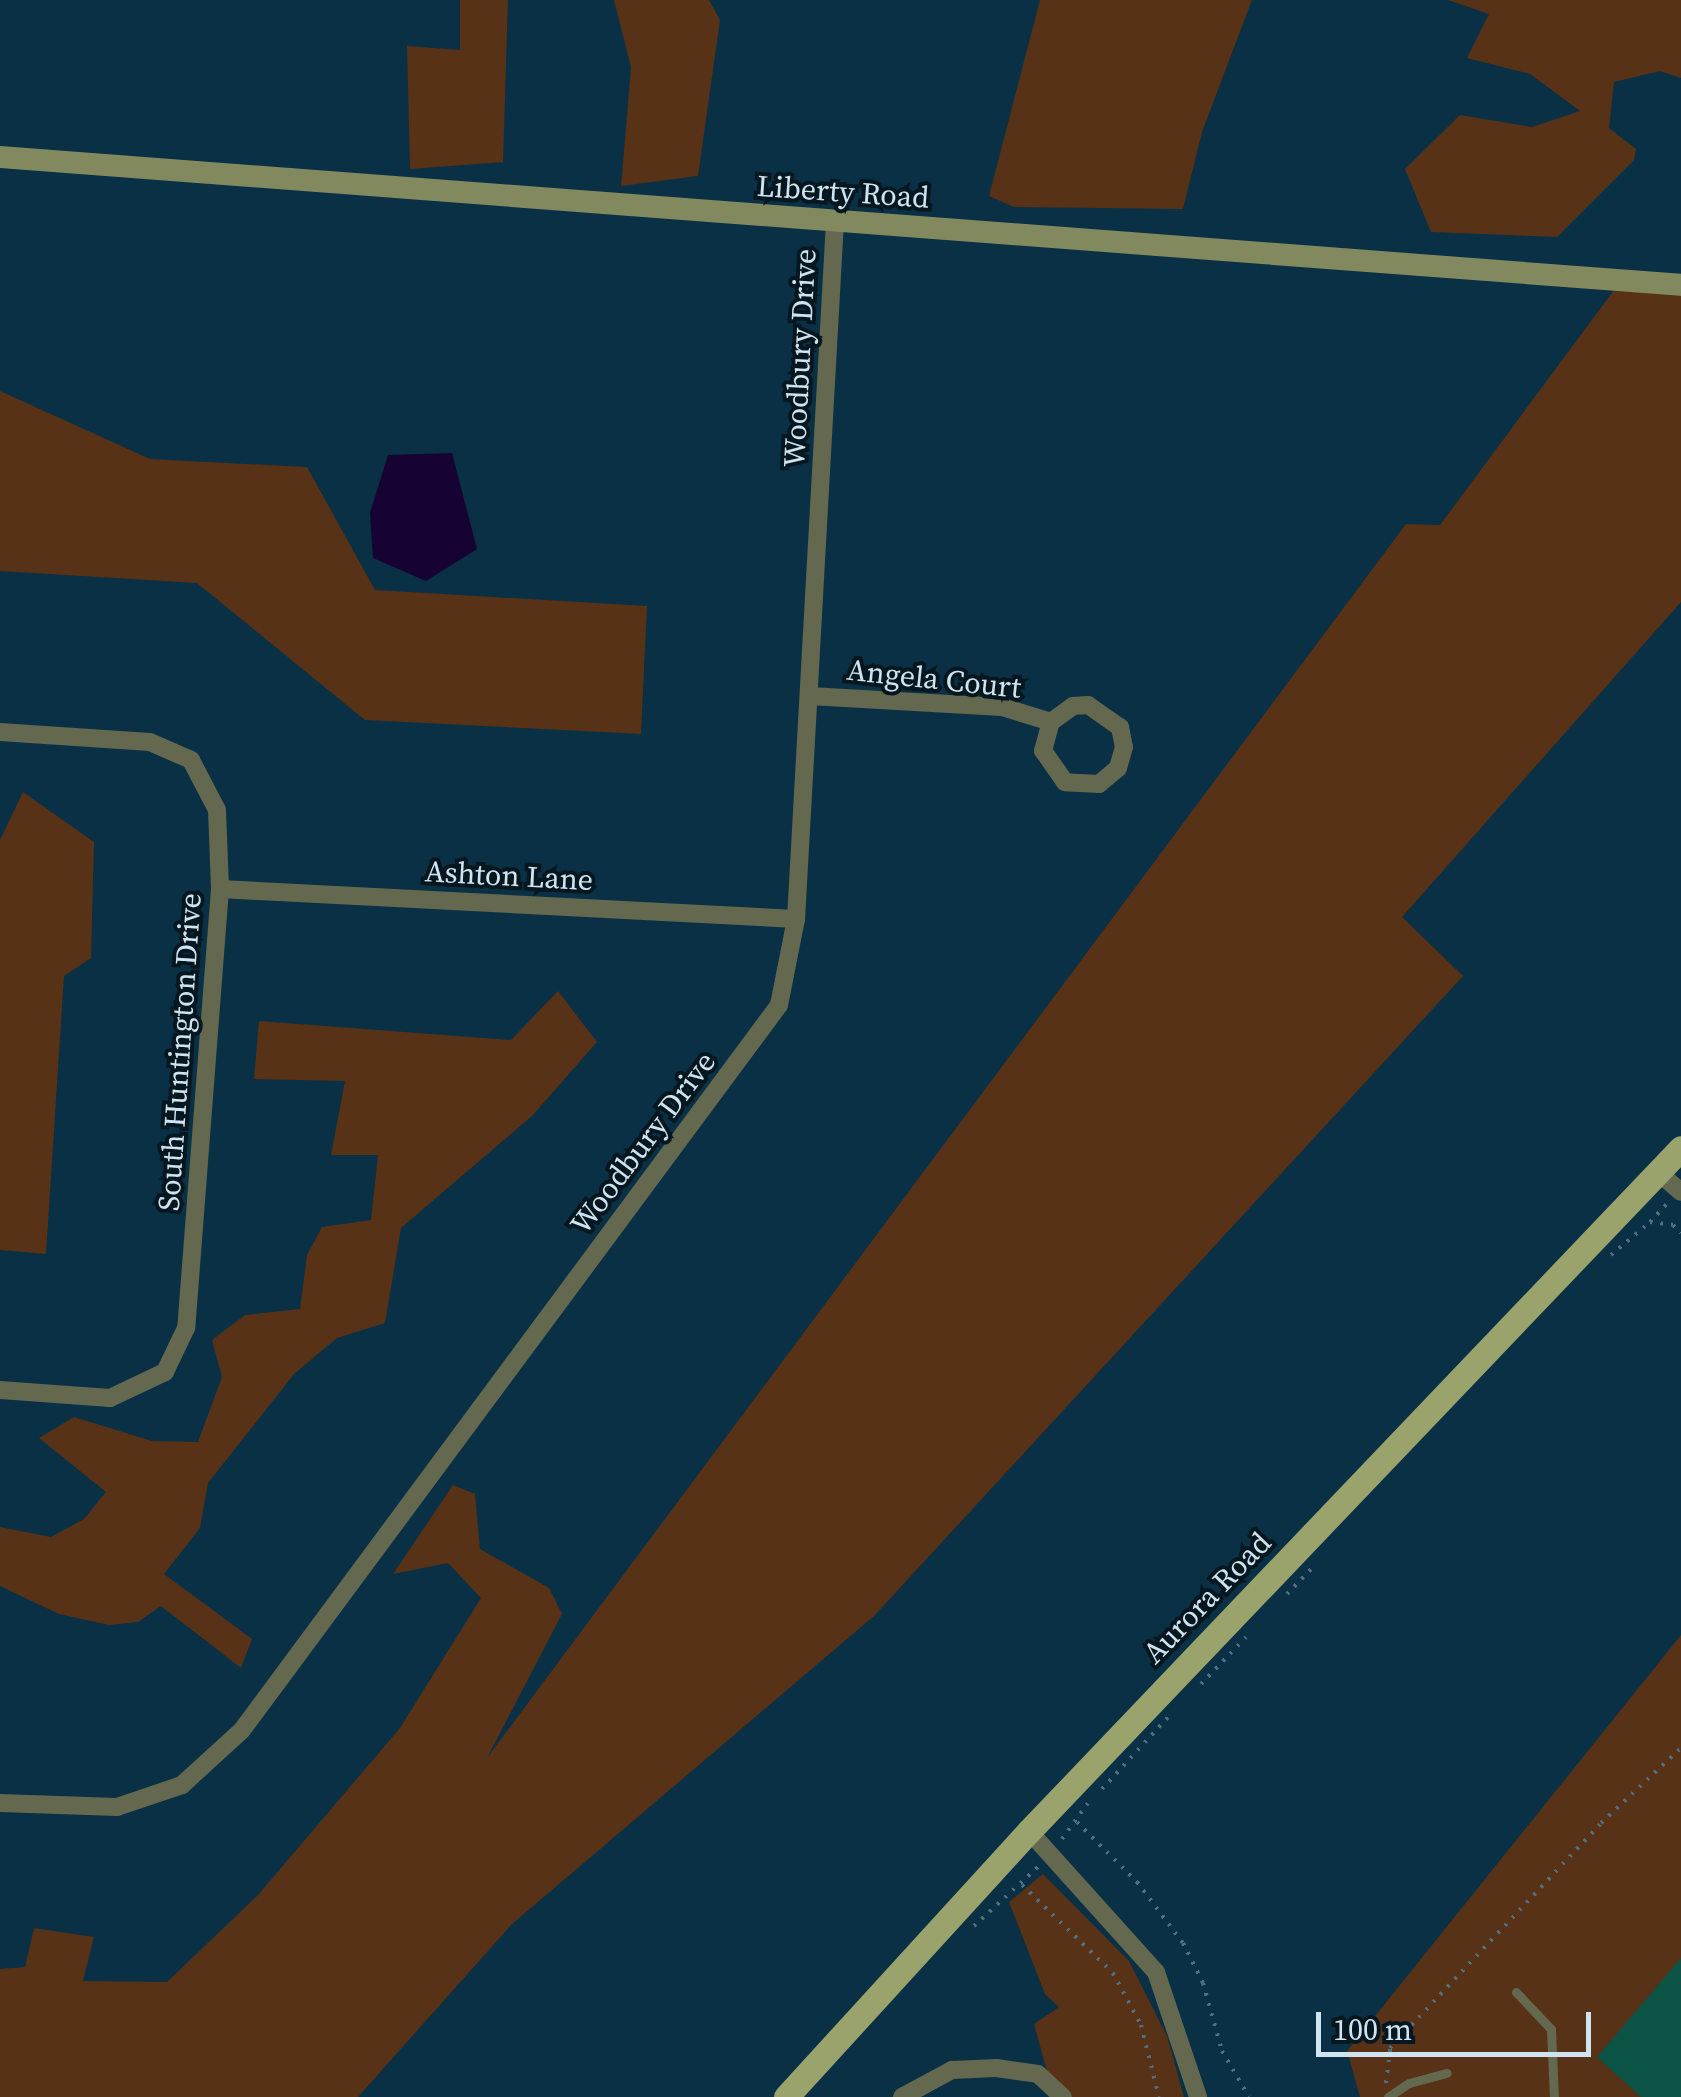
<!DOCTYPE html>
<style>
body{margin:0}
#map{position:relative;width:1681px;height:2097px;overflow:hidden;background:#093044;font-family:"Source Serif 4",serif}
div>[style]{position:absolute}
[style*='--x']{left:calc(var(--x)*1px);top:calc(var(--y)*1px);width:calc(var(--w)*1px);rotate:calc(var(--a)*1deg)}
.green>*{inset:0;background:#573216}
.water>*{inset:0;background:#160333}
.building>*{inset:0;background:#0b5345}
.path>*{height:4px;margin-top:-2px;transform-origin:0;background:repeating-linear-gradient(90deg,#507082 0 2.5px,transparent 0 10.5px)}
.lane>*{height:9px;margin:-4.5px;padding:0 4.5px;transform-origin:4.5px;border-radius:4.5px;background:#64684e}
.street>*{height:18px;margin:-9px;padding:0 9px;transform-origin:9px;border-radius:9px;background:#64684e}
.secondary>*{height:22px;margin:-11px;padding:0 11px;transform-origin:11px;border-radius:11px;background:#83895f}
.primary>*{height:25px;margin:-12.5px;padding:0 12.5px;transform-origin:12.5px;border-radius:12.5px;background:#9ba36c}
span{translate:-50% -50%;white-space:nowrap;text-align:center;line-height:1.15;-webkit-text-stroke:8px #07171f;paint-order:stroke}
.street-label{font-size:30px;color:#cfe3f0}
.scale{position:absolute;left:1316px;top:2012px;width:275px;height:45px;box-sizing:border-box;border:5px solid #cfe3f0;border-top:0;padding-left:12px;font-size:30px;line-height:35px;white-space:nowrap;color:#cfe3f0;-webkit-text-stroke:8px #07171f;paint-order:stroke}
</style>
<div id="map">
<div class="green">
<i style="clip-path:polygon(460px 0,508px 0,503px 162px,410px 169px,407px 46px,460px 50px)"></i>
<i style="clip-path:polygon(614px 0,709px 0,720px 20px,698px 176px,621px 186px,631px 67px)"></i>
<i style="clip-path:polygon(1040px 0,1252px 0,1202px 132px,1183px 209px,1014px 207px,989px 196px)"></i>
<i style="clip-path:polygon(1448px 0,1681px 0,1681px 78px,1660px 71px,1614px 82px,1609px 128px,1636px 149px,1634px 160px,1557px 237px,1431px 232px,1405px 169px,1460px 115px,1532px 127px,1580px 111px,1530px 74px,1467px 58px,1489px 14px)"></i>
<i style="clip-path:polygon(1620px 282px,1681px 285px,1681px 602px,1402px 917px,1463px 976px,874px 1616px,512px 1924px,358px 2097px,0 2097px,0 1969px,25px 1967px,34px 1928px,94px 1937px,83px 1981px,167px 1982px,258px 1895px,400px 1728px,481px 1598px,448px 1563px,393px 1574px,453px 1485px,475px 1494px,480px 1549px,549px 1588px,562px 1614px,487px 1758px,1406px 524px,1440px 525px)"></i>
<i style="clip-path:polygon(0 391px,150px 459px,307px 467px,375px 590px,647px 606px,641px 734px,365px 720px,197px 583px,0 571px)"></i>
<i style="clip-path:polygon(23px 792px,94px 842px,91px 958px,64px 976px,46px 1254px,0 1250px,0 840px)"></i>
<i style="clip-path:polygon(558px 991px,597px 1042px,532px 1116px,401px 1228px,385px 1323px,337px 1338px,294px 1374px,208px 1483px,200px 1528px,164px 1574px,252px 1639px,241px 1668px,161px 1606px,138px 1622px,109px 1625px,59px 1614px,0 1586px,0 1527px,51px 1537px,84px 1519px,106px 1492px,39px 1438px,74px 1417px,152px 1441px,198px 1442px,222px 1377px,212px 1340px,245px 1315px,300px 1309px,307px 1255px,322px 1227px,371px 1220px,378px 1155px,331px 1155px,345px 1081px,254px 1079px,259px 1021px,511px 1040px)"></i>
<i style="clip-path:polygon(1681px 1635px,1681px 2097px,1360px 2097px,1347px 2051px)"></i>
<i style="clip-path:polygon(1043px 1874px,1129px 1961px,1167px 2036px,1184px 2097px,1054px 2097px,1034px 2024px,1059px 2007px,1045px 1994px,1009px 1902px)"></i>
</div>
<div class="water">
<i style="clip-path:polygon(452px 453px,477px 549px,426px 581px,373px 558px,370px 513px,388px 455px)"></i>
</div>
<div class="building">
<i style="clip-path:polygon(1681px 1958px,1681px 2097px,1641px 2097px,1597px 2057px)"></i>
</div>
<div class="path">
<i style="--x:1650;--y:1222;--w:25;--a:-47"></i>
<i style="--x:1611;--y:1255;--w:51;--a:-40.2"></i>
<i style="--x:1650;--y:1222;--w:23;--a:7"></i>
<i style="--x:1673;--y:1225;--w:11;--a:45"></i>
<i style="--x:1287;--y:1594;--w:36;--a:-46"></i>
<i style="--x:1201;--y:1684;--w:65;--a:-46.2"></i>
<i style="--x:1102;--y:1789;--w:100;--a:-47.4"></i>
<i style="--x:1077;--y:1822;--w:85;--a:45"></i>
<i style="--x:1137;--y:1882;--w:76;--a:53"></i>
<i style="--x:1183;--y:1943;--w:45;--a:63.4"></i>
<i style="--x:1203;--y:1983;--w:71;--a:74.4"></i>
<i style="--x:1222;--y:2051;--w:53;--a:59.6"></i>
<i style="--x:1062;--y:1839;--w:44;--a:-54.2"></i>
<i style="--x:1022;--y:1885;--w:127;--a:44"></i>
<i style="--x:1113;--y:1973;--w:59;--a:61.7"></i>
<i style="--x:1141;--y:2025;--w:74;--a:76"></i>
<i style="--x:974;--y:1926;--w:90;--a:-42.7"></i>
<i style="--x:1386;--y:2083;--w:35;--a:-83"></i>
<i style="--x:1390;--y:2048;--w:308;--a:-46.8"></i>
<i style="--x:1601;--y:1823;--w:110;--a:-43.2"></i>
</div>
<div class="lane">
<i style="--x:1516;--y:1992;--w:51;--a:46.6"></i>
<i style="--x:1551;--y:2029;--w:68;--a:87.5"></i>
<i style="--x:1388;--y:2097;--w:25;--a:-34"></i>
<i style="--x:1409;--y:2083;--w:39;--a:-15"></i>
</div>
<div class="street">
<i style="--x:810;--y:696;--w:192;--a:3.3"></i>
<i style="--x:1002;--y:707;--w:51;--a:17"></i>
<i style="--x:1051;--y:722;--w:27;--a:-36"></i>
<i style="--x:1073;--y:706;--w:15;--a:-4"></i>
<i style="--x:1088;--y:705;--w:39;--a:35"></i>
<i style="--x:1120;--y:727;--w:20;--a:79"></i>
<i style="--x:1124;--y:747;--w:22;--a:106"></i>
<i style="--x:1118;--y:768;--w:25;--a:140"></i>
<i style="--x:1099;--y:784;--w:34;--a:-177"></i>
<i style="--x:1065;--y:782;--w:38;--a:-125"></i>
<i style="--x:1043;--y:751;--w:30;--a:-75"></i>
<i style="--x:0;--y:732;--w:150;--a:3.8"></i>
<i style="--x:150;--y:742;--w:45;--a:23.7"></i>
<i style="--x:191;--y:760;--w:56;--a:62.5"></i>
<i style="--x:217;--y:810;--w:79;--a:87.8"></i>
<i style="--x:220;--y:889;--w:440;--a:94.4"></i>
<i style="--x:186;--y:1328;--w:49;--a:115.5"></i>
<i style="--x:165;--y:1372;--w:61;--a:154.7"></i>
<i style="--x:110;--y:1398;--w:110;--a:-175.8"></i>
<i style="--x:220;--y:889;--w:577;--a:2.98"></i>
<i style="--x:1658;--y:1172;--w:30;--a:41"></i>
<i style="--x:0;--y:1803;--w:117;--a:2"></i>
<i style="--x:117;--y:1807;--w:69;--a:-18.7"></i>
<i style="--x:182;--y:1785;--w:81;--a:-42.5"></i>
<i style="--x:242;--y:1730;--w:902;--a:-53.47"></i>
<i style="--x:779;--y:1005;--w:88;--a:-78.8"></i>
<i style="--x:796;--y:919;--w:698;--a:-86.8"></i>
<i style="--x:1029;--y:1831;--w:190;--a:48"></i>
<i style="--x:1156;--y:1972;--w:132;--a:71.4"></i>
<i style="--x:902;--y:2097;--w:57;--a:-28.4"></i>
<i style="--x:952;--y:2070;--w:44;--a:-2.6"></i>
<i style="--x:996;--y:2068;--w:42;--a:8.1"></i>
<i style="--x:1038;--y:2074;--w:34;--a:43"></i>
</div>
<div class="secondary">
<i style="--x:0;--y:157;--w:1686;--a:4.35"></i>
</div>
<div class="primary">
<i style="--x:786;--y:2097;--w:360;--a:-47.6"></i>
<i style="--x:1029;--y:1831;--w:944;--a:-46.33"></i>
</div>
<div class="street-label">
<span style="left:843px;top:192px;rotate:4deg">Liberty Road</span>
<span style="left:800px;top:358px;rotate:-87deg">Woodbury Drive</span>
<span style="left:934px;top:679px;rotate:6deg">Angela Court</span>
<span style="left:509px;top:876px;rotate:3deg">Ashton Lane</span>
<span style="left:180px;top:1052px;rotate:-86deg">South Huntington Drive</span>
<span style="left:643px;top:1143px;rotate:-53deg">Woodbury Drive</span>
<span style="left:1207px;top:1598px;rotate:-46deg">Aurora Road</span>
</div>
<div class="scale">100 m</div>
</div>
